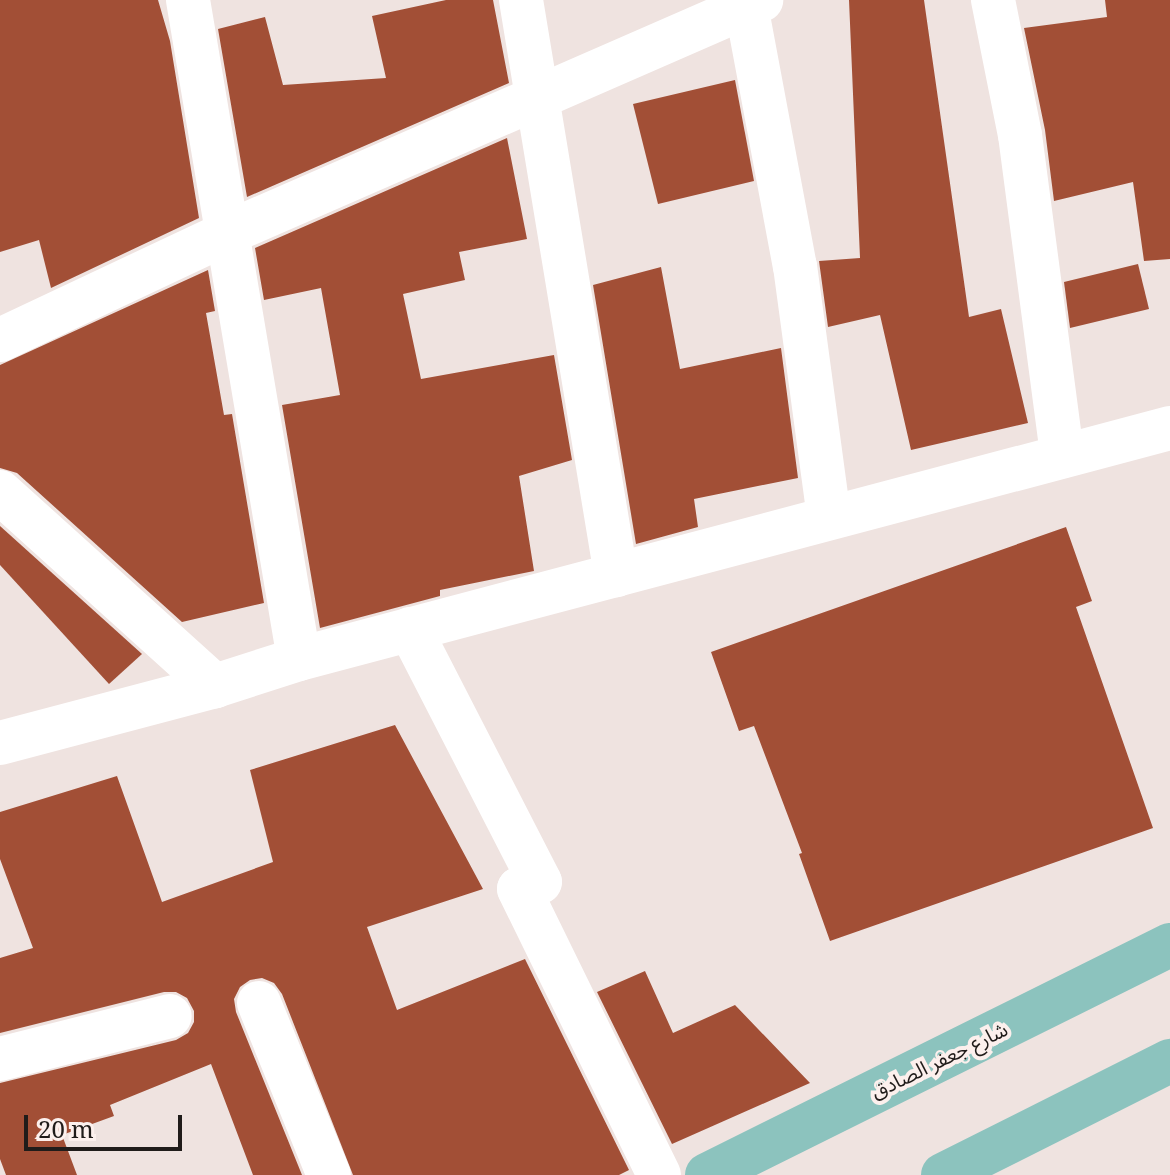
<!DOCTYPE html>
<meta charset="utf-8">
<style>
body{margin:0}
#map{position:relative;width:1170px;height:1175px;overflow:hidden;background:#efe3e0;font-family:"Noto Serif","Noto Sans Arabic",serif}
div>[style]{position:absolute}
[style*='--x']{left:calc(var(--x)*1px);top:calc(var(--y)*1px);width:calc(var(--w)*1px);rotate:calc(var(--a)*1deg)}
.building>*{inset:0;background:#a24f36}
.minor>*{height:44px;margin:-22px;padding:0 22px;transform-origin:22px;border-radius:22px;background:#fff}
.primary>*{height:44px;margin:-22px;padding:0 22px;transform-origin:22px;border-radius:22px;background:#8cc3be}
span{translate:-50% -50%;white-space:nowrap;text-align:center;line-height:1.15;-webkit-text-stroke:8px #fcf0ed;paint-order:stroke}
.street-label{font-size:20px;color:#201c1a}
.scale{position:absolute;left:24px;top:1115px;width:158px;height:36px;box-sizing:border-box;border:4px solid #201c1a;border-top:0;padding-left:10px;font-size:24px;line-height:28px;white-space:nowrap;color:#201c1a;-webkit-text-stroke:6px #fcf0ed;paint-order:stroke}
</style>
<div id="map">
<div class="building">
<i style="clip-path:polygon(0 0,158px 0,170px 41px,199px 218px,51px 288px,39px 240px,0 252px)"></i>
<i style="clip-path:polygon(446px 0,493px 0,509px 83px,247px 197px,218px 29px,265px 17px,283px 85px,386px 78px,372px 16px)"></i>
<i style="clip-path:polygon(849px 0,924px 0,969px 317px,1001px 309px,1028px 423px,911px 450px,880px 315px,828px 327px,819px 261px,860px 258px)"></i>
<i style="clip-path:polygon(1105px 0,1170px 0,1170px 259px,1144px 261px,1133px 182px,1054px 201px,1045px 130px,1024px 28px,1107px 17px)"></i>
<i style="clip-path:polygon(735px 80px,754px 181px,658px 204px,633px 104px)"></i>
<i style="clip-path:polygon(507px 138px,527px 239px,459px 252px,465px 280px,403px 294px,421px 379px,554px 355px,572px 460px,519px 476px,534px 571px,440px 590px,440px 596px,320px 628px,282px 405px,340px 395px,321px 288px,264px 300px,255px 248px)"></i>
<i style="clip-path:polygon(1138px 264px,1149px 309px,1070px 328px,1064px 282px)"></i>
<i style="clip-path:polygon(661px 267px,680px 369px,781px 348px,798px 478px,694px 499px,698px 527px,636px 544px,593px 285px)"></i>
<i style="clip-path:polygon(208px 270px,215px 311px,206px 313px,224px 415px,232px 414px,264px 603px,182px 622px,17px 473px,0 468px,0 365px)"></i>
<i style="clip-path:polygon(0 526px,142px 654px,109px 684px,0 565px)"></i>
<i style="clip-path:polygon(1066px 527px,1092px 601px,1076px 607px,1153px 828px,830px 941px,799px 854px,802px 853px,754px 726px,739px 731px,711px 652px)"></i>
<i style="clip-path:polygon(395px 725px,483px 889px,367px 927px,397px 1010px,525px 959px,629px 1170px,619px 1175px,353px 1175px,282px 994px,274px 983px,262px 978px,250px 980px,240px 987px,234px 999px,236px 1012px,302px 1175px,253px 1175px,211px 1064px,110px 1105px,114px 1116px,62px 1135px,77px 1175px,6px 1175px,0 1159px,0 1083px,176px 1040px,188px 1033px,194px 1022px,194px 1011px,187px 998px,176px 992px,164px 992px,0 1033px,0 958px,33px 948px,0 859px,0 812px,117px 776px,162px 902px,273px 862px,250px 770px)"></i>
<i style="clip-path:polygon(645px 971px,673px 1033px,735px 1005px,810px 1083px,672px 1144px,597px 992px)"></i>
</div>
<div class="minor">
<i style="--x:188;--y:0;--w:668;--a:80.44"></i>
<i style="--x:521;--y:0;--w:583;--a:80.62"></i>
<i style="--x:745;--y:0;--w:271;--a:79.4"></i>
<i style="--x:795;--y:266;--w:254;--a:82.3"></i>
<i style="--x:993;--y:0;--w:138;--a:78.7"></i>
<i style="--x:1020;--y:135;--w:324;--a:82.5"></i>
<i style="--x:0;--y:340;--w:251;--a:-25.2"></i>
<i style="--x:227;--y:233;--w:583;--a:-23.57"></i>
<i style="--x:0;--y:492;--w:290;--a:42.1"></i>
<i style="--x:410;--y:629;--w:284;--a:62.8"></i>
<i style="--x:540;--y:882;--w:22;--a:162"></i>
<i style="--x:519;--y:889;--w:318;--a:63.9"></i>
<i style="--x:0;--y:743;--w:222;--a:-14.8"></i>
<i style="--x:215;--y:686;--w:88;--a:-17.8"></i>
<i style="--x:299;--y:659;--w:901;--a:-14.85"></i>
<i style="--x:259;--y:1003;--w:186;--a:67.9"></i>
<i style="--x:0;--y:1059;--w:175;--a:-14.2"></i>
</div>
<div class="primary">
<i style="--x:707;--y:1175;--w:517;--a:-26.42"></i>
<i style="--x:943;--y:1175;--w:254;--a:-26.7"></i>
</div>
<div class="street-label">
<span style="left:939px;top:1060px;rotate:-26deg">شارع جعفر الصادق</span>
</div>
<div class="scale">20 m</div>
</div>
